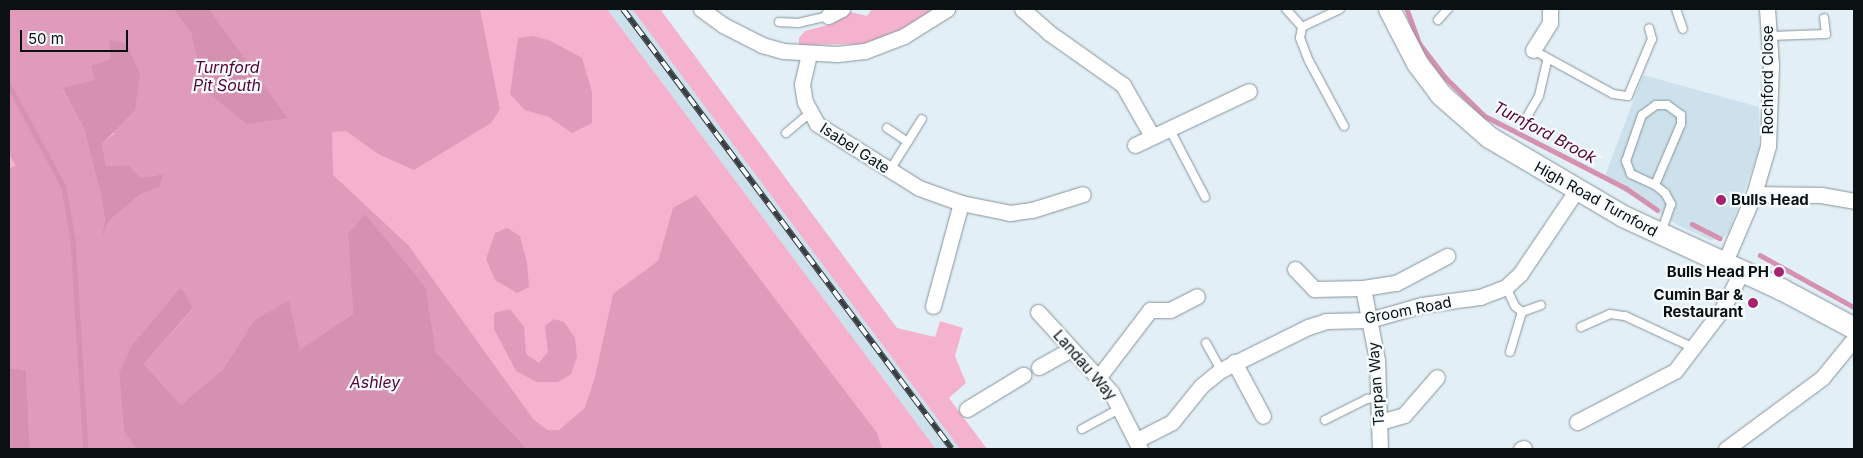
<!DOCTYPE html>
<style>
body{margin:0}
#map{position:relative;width:1863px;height:458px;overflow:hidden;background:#e2eff6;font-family:Inter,sans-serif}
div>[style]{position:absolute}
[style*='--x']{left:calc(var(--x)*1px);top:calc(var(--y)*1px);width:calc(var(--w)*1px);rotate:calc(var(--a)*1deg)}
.built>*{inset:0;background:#cce1eb}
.green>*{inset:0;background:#f4b2cf}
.forest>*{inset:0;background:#e09bba}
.water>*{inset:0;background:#d591b0}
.stream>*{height:4.5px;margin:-2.25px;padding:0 2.25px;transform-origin:2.25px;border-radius:2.25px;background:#d591b0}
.roads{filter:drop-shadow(0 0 1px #87949a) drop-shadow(0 0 1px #87949a)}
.lane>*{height:8px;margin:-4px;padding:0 4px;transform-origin:4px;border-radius:4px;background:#fff}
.street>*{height:15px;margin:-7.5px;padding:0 7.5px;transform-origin:7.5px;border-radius:7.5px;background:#fff}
.secondary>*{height:21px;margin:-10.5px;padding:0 10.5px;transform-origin:10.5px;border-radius:10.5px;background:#fff}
.rail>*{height:5.5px;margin-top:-2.75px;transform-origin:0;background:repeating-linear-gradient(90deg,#f6fbfe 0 11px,#373d40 0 22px);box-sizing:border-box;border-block:1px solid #373d40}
.dots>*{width:14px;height:14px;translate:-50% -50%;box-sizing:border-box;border:2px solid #f6fbfe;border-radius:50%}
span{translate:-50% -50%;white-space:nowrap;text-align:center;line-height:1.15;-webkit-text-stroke:4.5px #f6fbfe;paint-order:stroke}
.street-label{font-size:15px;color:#0b1012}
.poi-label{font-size:15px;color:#0b1012;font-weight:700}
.left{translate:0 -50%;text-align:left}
.right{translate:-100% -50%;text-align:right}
.water-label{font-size:16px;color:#550235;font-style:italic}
.frame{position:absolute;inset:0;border:10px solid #0b1012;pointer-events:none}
.scale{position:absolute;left:20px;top:30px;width:108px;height:22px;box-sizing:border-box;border:2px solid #0b1012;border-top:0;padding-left:6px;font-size:15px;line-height:18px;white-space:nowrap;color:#0b1012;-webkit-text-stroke:4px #f6fbfe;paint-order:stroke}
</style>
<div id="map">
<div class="built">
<i style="clip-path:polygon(607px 9px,632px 9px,960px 449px,936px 449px)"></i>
<i style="clip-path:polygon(1643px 75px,1759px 107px,1759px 151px,1729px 231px,1722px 239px,1710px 240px,1678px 225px,1604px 179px)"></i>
</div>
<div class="green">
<i style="clip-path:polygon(9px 9px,607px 9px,936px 449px,9px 449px)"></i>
<i style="clip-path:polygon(632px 9px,660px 9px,897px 328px,935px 337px,940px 321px,963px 328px,955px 356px,966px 383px,949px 398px,987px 449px,960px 449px)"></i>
<i style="clip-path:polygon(872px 9px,936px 9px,896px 33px,862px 44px,799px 45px,799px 38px,805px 31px,832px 24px,851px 12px,867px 16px)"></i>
</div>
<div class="forest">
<i style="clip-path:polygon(evenodd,9px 9px,173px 9px,191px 33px,204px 90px,288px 118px,209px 9px,480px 9px,500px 109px,491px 123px,414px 170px,378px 154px,346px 131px,332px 132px,333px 175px,409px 246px,533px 419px,547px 430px,559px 430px,585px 408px,595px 377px,613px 294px,658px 261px,673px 208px,696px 195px,877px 433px,882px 449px,527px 449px,436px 352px,426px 288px,348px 234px,353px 314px,300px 351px,289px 300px,254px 320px,224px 368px,181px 405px,144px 364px,193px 309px,181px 287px,131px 346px,119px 373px,124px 432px,136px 449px,30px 449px,26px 370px,9px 368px,9px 168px,16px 166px,9px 154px,9px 9px,111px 59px,114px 134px,102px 144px,106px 166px,129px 165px,141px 178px,164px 174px,159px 187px,139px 195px,109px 221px,100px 240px,105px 221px,101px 196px,84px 129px,62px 89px,95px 80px,111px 59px)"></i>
<i style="clip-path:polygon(533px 36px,551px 41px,582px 58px,592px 92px,592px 123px,572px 133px,549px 117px,525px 110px,510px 94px,518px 38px)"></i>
<i style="clip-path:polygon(507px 228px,520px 236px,527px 262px,529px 287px,517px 293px,495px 280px,486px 259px,495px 233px)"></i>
<i style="clip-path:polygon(510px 309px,524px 327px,526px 354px,539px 363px,548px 352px,545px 326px,554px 319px,564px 322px,575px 338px,577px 357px,571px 374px,558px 382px,537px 382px,516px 371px,494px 329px,494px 313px)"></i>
</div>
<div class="water">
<i style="clip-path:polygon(173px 9px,209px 9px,288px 118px,247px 124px,204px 90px,191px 33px)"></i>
<i style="clip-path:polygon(109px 40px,126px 43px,140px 74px,135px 110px,102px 144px,106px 166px,129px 165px,141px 178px,164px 174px,159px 187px,139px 195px,109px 221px,100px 241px,105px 221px,101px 196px,84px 129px,62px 88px,95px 80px,91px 66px,111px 59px)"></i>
<i style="clip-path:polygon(365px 214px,426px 288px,436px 352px,527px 449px,136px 449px,124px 432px,119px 373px,131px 346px,181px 287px,193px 308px,144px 364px,181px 405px,224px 368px,254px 320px,289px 300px,300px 350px,353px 314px,348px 234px)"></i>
<i style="clip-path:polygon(9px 368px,26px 370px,30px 449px,9px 449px)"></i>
</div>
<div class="stream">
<i style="--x:1407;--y:9;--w:37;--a:70"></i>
<i style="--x:1420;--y:44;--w:43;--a:52.6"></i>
<i style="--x:1446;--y:78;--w:54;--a:44.3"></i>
<i style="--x:1485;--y:116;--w:158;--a:27.1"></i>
<i style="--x:1626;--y:188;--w:38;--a:35"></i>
<i style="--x:9;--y:85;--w:116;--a:61.7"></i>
<i style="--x:64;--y:187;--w:53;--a:80.2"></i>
<i style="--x:73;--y:239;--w:210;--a:86.5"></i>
<i style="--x:1692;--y:224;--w:31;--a:27"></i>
<i style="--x:1760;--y:255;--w:107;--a:29"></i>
</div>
<div class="roads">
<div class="lane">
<i style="--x:1286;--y:9;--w:24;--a:48"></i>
<i style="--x:1302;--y:27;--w:42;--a:-25.3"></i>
<i style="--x:1676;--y:9;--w:21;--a:71"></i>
<i style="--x:1438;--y:20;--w:15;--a:-48"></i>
<i style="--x:779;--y:22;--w:19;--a:3"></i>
<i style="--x:798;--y:23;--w:31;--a:-13"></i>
<i style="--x:1302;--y:27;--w:11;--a:100"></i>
<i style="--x:1300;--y:38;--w:25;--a:69"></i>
<i style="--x:1309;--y:61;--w:74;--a:61.7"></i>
<i style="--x:1770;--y:36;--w:56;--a:-2"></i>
<i style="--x:1826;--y:34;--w:16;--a:-97"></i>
<i style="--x:1533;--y:50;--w:91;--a:28.8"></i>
<i style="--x:1613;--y:94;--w:15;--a:8"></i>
<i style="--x:1628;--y:96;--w:62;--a:-67.2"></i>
<i style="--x:1652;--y:39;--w:11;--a:-105"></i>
<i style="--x:1528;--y:115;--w:22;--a:-60"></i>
<i style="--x:1539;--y:96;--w:36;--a:-77"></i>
<i style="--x:887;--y:128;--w:25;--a:34"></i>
<i style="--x:1169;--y:128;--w:78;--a:62.4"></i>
<i style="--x:786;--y:133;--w:30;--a:-40"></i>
<i style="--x:890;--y:170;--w:60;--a:-57.9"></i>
<i style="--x:1655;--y:185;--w:66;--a:-66.9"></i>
<i style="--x:1681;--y:124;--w:9;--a:-90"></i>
<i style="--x:1681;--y:115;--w:17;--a:-144"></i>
<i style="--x:1667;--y:105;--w:11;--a:180"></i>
<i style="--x:1656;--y:105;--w:17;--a:144"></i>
<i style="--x:1642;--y:115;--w:49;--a:109.2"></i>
<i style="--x:1626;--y:161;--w:14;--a:69"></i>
<i style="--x:1631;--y:174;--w:26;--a:25"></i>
<i style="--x:1655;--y:185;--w:13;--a:39"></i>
<i style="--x:1665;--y:193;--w:13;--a:61"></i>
<i style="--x:1671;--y:204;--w:31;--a:109"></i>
<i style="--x:1506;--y:287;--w:21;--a:65"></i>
<i style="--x:1515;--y:306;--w:9;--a:41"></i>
<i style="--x:1522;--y:312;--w:20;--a:-20"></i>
<i style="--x:1581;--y:327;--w:32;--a:-24"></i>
<i style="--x:1610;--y:314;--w:15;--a:8"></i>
<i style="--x:1625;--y:316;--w:76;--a:24.9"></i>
<i style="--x:1206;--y:343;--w:31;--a:61"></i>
<i style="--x:1510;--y:352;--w:42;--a:-73.3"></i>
<i style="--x:1325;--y:420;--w:47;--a:-26.6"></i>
<i style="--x:1367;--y:399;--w:12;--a:-9"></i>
<i style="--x:1082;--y:429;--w:44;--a:-28.3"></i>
</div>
<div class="street">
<i style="--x:701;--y:9;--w:27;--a:36"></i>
<i style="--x:723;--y:25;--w:44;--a:27.1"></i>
<i style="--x:762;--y:45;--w:22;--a:16"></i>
<i style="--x:783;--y:51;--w:54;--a:3.2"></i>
<i style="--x:837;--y:54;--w:28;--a:-6"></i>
<i style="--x:865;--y:51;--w:42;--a:-21"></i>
<i style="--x:904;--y:36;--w:51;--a:-32.1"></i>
<i style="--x:1022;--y:9;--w:35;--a:41"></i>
<i style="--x:1048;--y:32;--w:92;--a:35.2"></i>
<i style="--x:1123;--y:85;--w:59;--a:60.4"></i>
<i style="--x:828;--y:16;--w:16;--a:-27"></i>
<i style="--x:1533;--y:50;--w:32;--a:-58"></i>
<i style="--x:1550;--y:23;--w:14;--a:-90"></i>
<i style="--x:809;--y:54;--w:31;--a:103"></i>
<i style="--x:802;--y:84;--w:18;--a:81"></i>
<i style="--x:805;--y:102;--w:25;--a:61"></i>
<i style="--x:817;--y:124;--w:120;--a:32.1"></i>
<i style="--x:919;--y:188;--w:45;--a:19.7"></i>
<i style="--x:961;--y:203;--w:50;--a:11.5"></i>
<i style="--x:1010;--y:213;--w:22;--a:-8"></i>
<i style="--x:1032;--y:210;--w:53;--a:-17.4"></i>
<i style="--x:1135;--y:145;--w:126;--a:-25.3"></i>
<i style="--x:1754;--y:194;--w:67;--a:0.9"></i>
<i style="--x:1821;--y:195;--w:34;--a:10"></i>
<i style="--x:1724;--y:264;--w:76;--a:-66.8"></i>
<i style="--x:1754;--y:194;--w:50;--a:-73.7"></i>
<i style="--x:1768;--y:146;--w:81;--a:-87.9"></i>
<i style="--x:1771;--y:65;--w:56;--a:-94.1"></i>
<i style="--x:1295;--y:269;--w:28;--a:46"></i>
<i style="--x:1314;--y:289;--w:49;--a:-1.2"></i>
<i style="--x:1363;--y:288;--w:33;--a:-9"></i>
<i style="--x:1396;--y:283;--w:58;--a:-27.9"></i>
<i style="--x:1363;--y:288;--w:73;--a:79"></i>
<i style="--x:1377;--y:360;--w:89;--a:88.1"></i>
<i style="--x:933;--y:306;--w:107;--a:-74.8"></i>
<i style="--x:1038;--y:312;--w:108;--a:47.6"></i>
<i style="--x:1111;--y:392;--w:64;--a:63"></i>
<i style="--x:1234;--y:362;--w:61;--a:61.8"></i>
<i style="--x:1039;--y:367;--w:37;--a:-29"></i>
<i style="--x:1098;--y:378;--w:86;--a:-52.6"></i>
<i style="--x:1150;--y:310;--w:20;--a:0"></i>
<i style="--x:1170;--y:310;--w:30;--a:-27"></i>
<i style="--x:967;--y:409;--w:66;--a:-31.3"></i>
<i style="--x:1380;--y:422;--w:25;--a:-16"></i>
<i style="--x:1404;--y:415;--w:50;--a:-49"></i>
<i style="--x:1577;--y:422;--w:110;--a:-27.5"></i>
<i style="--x:1675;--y:371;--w:79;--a:-52.7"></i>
<i style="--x:1723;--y:308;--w:39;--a:-63"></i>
<i style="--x:1137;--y:440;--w:39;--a:-27"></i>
<i style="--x:1172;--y:422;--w:46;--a:-51.1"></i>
<i style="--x:1201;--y:386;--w:26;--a:-39"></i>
<i style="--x:1221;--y:370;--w:97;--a:-26.3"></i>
<i style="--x:1308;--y:327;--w:19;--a:-18"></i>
<i style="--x:1326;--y:321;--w:43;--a:-1.3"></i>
<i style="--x:1369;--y:320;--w:55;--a:-15.8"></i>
<i style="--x:1422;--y:305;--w:59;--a:-7.9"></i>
<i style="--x:1480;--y:297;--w:28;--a:-21"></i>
<i style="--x:1506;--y:287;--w:19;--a:-43"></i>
<i style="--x:1520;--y:274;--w:100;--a:-56"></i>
<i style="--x:1521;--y:449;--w:3;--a:-18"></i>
<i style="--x:1726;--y:449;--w:119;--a:-36.5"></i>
<i style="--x:1822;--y:378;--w:50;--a:-50.6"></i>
</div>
<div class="secondary">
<i style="--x:1389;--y:9;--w:61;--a:62.6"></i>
<i style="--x:1417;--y:63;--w:39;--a:53"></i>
<i style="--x:1440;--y:94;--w:65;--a:41.3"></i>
<i style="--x:1489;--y:137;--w:156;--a:30.5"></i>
<i style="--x:1623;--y:216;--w:174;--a:24.8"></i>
<i style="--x:1781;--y:289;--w:83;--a:28.1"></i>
</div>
</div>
<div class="rail">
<i style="--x:623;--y:9;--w:549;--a:53.21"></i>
</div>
<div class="dots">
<i style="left:1721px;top:200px;background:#a7236e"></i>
<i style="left:1779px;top:272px;background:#a7236e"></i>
<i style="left:1753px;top:303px;background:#a7236e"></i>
</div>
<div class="street-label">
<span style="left:1768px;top:80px;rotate:-90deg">Rochford Close</span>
<span style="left:855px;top:148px;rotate:33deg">Isabel Gate</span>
<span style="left:1596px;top:199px;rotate:29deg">High Road Turnford</span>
<span style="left:1408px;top:310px;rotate:-11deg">Groom Road</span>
<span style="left:1085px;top:365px;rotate:49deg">Landau Way</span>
<span style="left:1376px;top:384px;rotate:-94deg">Tarpan Way</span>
</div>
<div class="poi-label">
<span class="left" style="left:1731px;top:200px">Bulls Head</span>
<span class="right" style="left:1769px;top:272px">Bulls Head PH</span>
<span class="right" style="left:1743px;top:303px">Cumin Bar &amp;<br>Restaurant</span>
</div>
<div class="water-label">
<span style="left:227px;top:76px">Turnford<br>Pit South</span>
<span style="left:1545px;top:132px;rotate:28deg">Turnford Brook</span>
<span style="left:375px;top:382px">Ashley</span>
</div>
<div class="frame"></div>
<div class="scale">50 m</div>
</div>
